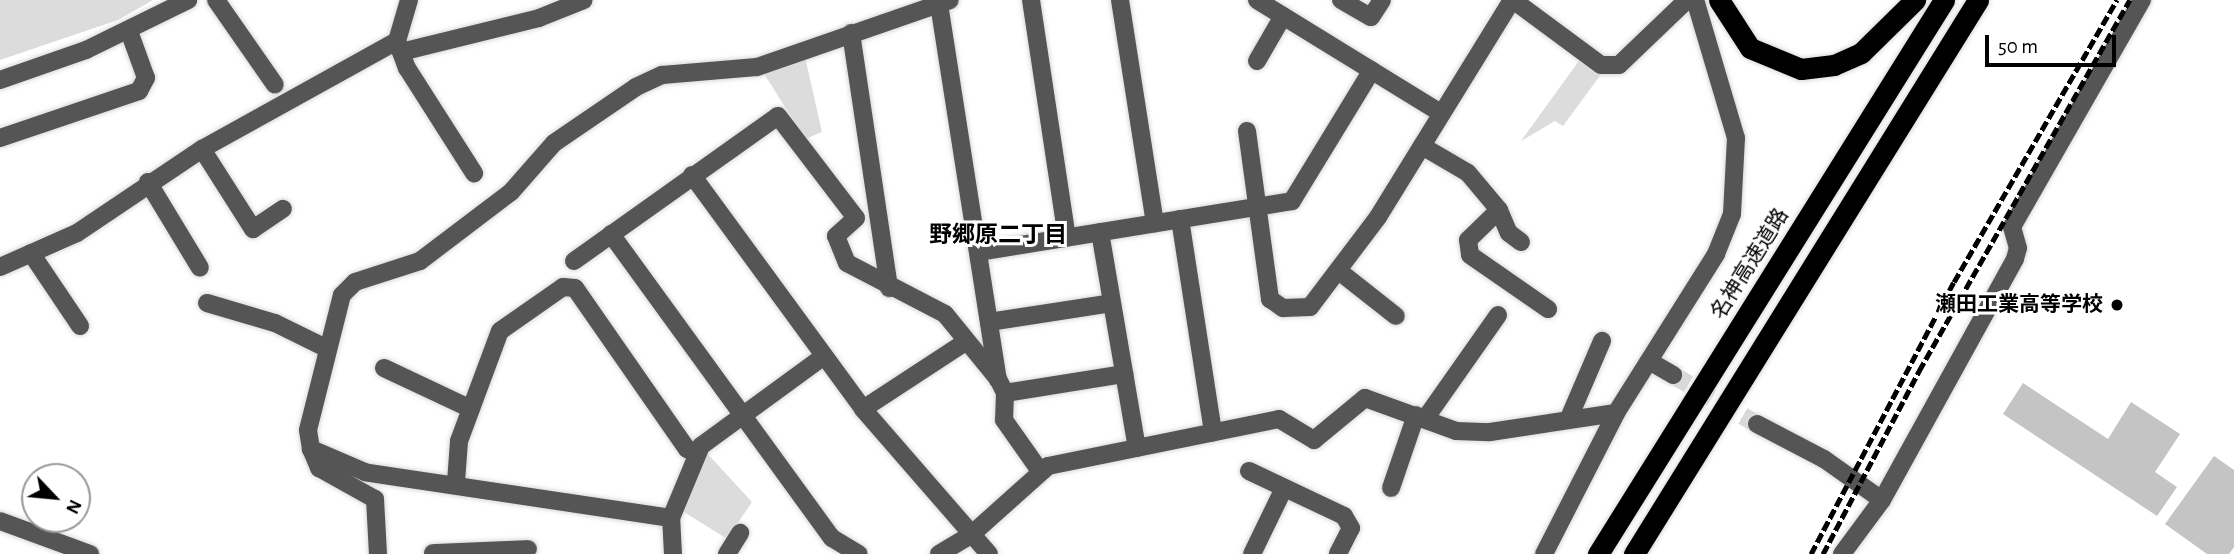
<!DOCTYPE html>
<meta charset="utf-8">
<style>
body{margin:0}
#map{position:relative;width:2234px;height:554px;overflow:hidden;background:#fff;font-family:"Alegreya Sans","Noto Sans JP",sans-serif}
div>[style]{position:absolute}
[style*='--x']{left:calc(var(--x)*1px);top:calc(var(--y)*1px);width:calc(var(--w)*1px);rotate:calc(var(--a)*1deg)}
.green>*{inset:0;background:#dcdcdc}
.building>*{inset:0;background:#c4c4c4}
.minor-tunnel>*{height:18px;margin-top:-9px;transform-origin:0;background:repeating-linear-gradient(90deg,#d9d9d9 0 18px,transparent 0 27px)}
.roads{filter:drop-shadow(0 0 2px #dbdbdb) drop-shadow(0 0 2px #dbdbdb)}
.minor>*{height:18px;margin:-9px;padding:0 9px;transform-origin:9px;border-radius:9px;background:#555}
.highway>*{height:21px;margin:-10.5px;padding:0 10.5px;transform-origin:10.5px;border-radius:10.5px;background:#000}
.rail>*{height:5px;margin-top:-2.5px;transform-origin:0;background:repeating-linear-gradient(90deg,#000 0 10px,transparent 0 13.5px)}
.dots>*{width:19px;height:19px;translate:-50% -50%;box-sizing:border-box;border:4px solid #fff;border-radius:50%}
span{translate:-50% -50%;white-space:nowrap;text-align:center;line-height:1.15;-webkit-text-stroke:6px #fff;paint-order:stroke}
.street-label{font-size:21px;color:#000}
.poi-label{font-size:21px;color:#000;font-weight:700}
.right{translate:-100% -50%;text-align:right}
.neighbourhood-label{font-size:23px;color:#000;font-weight:700}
.north{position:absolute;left:21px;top:463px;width:70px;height:70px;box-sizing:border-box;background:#fff;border:2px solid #999;border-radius:50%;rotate:116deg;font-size:19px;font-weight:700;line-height:28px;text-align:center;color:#000}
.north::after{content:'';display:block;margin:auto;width:24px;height:32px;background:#000;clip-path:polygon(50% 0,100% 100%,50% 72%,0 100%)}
.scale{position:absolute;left:1985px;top:35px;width:131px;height:32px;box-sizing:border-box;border:4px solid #000;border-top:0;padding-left:9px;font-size:21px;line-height:24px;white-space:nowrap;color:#000;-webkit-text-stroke:5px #fff;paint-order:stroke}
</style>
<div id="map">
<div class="green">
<i style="clip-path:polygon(0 0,153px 0,118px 20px,0 60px)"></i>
<i style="clip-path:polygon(805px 57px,822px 132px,805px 139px,763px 72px)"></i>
<i style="clip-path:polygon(1581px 58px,1602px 73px,1563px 126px,1555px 121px,1521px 141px)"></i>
<i style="clip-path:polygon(705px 451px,752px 502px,727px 539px,684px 512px)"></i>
</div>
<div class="building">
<i style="clip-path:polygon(2023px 383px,2108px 439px,2131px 402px,2180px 434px,2155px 472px,2177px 487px,2157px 516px,2003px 414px)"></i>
<i style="clip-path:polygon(2214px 456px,2234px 470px,2234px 547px,2229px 554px,2207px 554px,2165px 524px)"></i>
</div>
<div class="minor-tunnel">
<i style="--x:1673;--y:375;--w:97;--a:30.3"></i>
</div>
<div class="roads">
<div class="minor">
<i style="--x:216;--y:0;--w:103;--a:55.2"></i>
<i style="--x:1031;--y:0;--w:240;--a:81.4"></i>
<i style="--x:1120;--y:0;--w:226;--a:81.1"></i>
<i style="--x:1257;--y:0;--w:216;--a:31.6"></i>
<i style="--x:1341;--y:0;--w:34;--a:30"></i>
<i style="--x:1371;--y:17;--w:20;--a:-57"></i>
<i style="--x:1513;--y:0;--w:109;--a:36.5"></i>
<i style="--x:1601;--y:65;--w:18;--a:0"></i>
<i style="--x:1619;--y:65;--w:94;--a:-43.7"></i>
<i style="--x:939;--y:4;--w:380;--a:81.1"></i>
<i style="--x:998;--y:379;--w:16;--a:63"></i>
<i style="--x:1005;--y:393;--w:27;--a:92"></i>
<i style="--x:1004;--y:420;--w:62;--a:54.8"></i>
<i style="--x:851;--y:33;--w:258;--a:81.5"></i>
<i style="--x:397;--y:41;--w:29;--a:70"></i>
<i style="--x:407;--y:68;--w:125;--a:57.5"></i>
<i style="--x:401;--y:52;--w:142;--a:-13.8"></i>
<i style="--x:539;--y:18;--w:48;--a:-21.8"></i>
<i style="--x:1257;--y:61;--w:52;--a:-60"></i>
<i style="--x:0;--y:80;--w:91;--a:-19.2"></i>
<i style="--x:86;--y:50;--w:114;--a:-26.1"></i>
<i style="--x:1247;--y:131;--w:170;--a:82.2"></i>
<i style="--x:1270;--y:299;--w:16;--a:35"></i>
<i style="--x:1283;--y:308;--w:27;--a:-2"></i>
<i style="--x:1310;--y:307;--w:113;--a:-52.9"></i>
<i style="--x:1378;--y:217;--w:255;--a:-58.3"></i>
<i style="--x:0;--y:138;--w:147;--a:-18.7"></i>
<i style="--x:139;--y:91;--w:15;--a:-62"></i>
<i style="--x:146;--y:78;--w:50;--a:-109.9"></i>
<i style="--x:1422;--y:146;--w:53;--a:30.4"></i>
<i style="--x:1468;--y:173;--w:48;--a:50"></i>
<i style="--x:1499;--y:210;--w:43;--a:135.9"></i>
<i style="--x:1468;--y:240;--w:15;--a:82"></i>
<i style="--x:1470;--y:255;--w:95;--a:34.7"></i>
<i style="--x:202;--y:149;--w:95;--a:57.5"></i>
<i style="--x:253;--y:229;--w:36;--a:-34"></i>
<i style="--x:692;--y:175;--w:290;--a:53.8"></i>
<i style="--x:863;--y:409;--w:192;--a:49"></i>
<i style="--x:148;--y:182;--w:100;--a:58.8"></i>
<i style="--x:1499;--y:210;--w:25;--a:67"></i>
<i style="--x:1509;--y:233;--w:15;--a:37"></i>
<i style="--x:1180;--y:219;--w:216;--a:81.2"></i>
<i style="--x:1100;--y:232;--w:219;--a:80.3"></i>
<i style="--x:611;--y:234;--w:376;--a:54"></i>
<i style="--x:832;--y:538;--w:31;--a:31"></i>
<i style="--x:978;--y:252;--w:318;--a:-9.2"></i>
<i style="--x:1292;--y:201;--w:153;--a:-58.6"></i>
<i style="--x:31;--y:253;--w:88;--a:56.1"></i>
<i style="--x:574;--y:261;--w:250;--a:-35.4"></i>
<i style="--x:778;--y:116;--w:128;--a:52.6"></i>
<i style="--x:856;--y:218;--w:27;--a:138"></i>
<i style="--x:836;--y:236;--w:29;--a:68"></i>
<i style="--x:847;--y:263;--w:110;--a:27.5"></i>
<i style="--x:945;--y:314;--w:84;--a:50.8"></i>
<i style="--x:0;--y:267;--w:84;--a:-23.8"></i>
<i style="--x:77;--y:233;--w:151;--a:-33.9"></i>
<i style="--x:202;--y:149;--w:223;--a:-29"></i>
<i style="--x:397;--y:41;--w:43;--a:-73.7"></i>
<i style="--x:1340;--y:272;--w:71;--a:38.2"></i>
<i style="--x:207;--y:303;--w:71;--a:16.4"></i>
<i style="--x:275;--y:323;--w:57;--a:26.1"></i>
<i style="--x:989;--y:322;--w:124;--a:-8.8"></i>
<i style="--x:1649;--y:361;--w:28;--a:30"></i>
<i style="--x:384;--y:368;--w:96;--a:25.2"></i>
<i style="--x:1005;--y:393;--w:121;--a:-9.1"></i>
<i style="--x:863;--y:409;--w:121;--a:-33.2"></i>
<i style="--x:1569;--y:418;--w:84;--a:-66.8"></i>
<i style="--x:1425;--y:419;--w:127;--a:-54.9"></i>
<i style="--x:1757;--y:424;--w:76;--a:27.6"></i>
<i style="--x:1824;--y:459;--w:71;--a:35.3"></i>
<i style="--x:311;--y:449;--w:21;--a:67"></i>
<i style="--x:319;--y:468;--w:64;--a:29"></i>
<i style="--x:375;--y:499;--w:55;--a:86.9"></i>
<i style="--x:1249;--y:471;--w:105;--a:25.3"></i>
<i style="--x:1344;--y:516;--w:14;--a:60"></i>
<i style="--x:1351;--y:528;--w:29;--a:117"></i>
<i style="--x:456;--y:482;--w:41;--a:-85.8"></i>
<i style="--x:459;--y:441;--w:117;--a:-69.6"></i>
<i style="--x:500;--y:331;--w:77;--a:-34.9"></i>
<i style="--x:563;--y:287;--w:12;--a:5"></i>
<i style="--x:575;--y:288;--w:196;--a:55.2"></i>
<i style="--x:687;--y:449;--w:11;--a:27"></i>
<i style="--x:1391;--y:488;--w:77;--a:-71.1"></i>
<i style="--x:671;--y:518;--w:309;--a:-171.5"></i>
<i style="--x:365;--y:472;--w:59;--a:-156.9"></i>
<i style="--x:311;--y:449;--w:19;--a:-99"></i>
<i style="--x:308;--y:430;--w:139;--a:-75.9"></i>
<i style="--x:342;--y:295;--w:18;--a:-45"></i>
<i style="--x:355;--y:282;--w:68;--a:-17.9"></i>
<i style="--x:420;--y:261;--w:114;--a:-37.2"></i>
<i style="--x:511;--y:192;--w:65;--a:-48.7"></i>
<i style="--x:554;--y:143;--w:99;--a:-34.3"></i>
<i style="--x:636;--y:87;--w:29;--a:-25"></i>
<i style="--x:662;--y:75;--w:95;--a:-4.8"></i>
<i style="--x:757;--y:67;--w:204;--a:-19.1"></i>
<i style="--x:0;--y:521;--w:96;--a:20.1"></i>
<i style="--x:433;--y:553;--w:95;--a:-2.4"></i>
<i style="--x:673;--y:554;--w:36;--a:-93"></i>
<i style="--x:671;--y:518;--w:78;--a:-67.4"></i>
<i style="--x:701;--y:446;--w:152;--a:-36.2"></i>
<i style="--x:727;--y:554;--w:25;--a:-58"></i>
<i style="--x:939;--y:554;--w:39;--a:-31"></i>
<i style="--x:972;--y:534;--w:102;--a:-41.8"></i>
<i style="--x:1048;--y:466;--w:236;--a:-11.5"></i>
<i style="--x:1279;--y:419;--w:41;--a:31"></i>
<i style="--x:1314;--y:440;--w:66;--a:-39.5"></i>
<i style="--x:1365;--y:398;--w:97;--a:19.9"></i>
<i style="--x:1456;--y:431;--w:34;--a:2"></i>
<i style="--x:1490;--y:432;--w:127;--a:-8.6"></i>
<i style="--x:1252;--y:554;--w:73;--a:-64.1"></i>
<i style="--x:1544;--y:554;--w:158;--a:-62.9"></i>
<i style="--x:1616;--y:413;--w:188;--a:-57.8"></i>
<i style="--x:1716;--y:254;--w:43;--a:-68.2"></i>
<i style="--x:1732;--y:214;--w:76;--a:-87"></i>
<i style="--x:1736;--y:138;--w:144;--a:-106.5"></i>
<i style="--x:1842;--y:554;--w:67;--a:-53.5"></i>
<i style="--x:1882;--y:500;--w:275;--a:-61.1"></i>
<i style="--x:2015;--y:259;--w:11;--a:-75"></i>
<i style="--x:2018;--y:248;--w:22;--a:-106"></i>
<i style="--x:2012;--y:227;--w:262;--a:-60.2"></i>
</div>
<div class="highway">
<i style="--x:1719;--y:0;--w:57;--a:57.1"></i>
<i style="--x:1750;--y:48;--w:55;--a:22.4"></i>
<i style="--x:1801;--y:69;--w:33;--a:-7"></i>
<i style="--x:1834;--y:65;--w:30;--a:-24"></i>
<i style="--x:1861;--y:53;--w:76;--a:-44.5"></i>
<i style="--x:1598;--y:554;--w:653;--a:-58.01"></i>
<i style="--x:1634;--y:554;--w:652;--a:-58.16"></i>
</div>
</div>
<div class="rail">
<i style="--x:1811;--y:554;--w:307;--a:-62.3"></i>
<i style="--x:1954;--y:282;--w:326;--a:-60"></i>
<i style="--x:1823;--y:554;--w:207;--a:-62.3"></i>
<i style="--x:1919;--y:371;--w:427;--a:-60.4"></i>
</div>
<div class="dots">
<i style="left:2117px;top:305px;background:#000"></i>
</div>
<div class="street-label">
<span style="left:1750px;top:264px;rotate:-58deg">名神高速道路</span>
</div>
<div class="poi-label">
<span class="right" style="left:2103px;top:305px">瀬田工業高等学校</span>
</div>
<div class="neighbourhood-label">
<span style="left:998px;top:236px">野郷原二丁目</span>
</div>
<div class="north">N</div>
<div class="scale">50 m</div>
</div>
